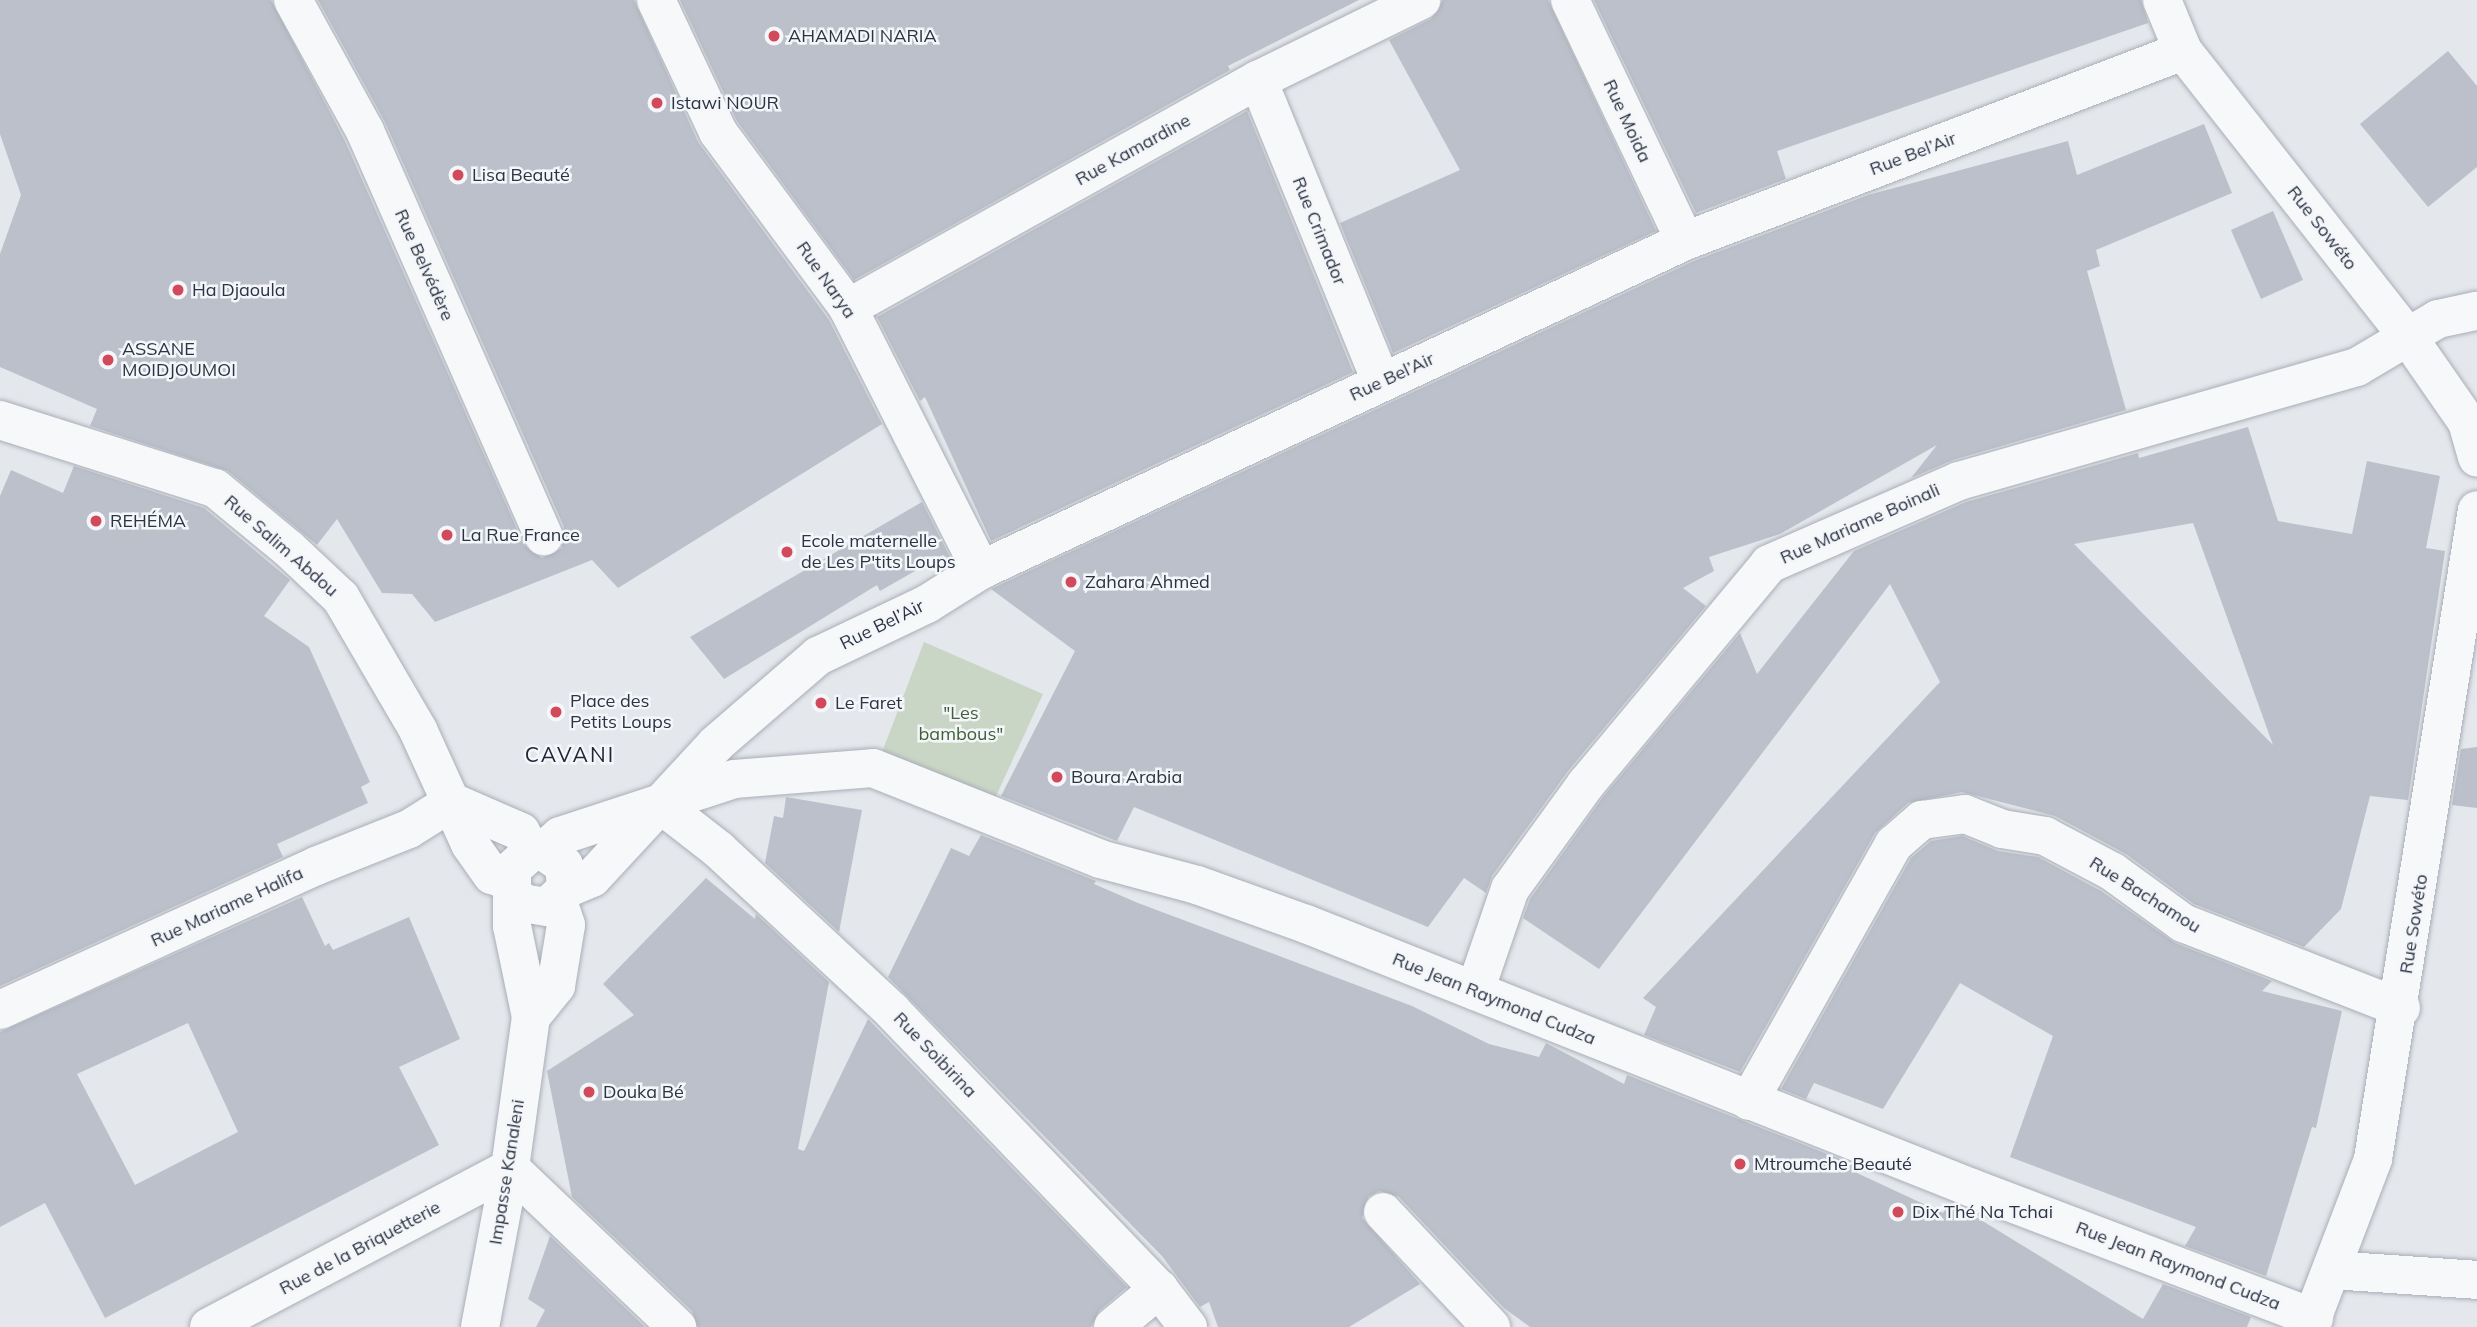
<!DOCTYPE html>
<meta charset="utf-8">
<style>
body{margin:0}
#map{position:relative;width:2477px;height:1327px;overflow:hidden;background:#e4e7ec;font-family:Mulish,sans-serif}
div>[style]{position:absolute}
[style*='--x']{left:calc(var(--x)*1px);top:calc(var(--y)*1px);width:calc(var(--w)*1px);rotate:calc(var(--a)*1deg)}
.green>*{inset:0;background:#c9d6c5}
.building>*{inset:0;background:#bbc0ca}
.roads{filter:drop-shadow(0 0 2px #a9aeb7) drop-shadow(0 0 2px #a9aeb7)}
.minor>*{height:38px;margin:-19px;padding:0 19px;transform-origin:19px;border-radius:19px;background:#f7f8fa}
.dots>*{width:19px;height:19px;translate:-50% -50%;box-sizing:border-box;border:4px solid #f4f6f9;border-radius:50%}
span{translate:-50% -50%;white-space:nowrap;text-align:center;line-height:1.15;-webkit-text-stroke:5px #f4f6f9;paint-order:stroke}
.poi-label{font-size:18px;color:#2b3445}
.left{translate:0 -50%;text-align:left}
.street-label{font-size:18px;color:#2b3445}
.park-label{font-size:18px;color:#3f6138}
.quarter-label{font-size:21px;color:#1d2536;letter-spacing:2px}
</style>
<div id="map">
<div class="green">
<i style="clip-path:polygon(924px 642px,1043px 694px,991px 807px,881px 755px)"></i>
</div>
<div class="building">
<i style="clip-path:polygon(0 0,271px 0,345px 141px,524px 545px,542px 558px,562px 548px,564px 527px,385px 122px,318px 0,634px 0,698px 142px,829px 320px,882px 424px,618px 588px,592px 560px,435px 622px,412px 594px,382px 593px,337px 519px,317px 545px,228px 471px,90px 426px,97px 409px,0 367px,0 254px,21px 195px,0 134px)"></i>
<i style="clip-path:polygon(680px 0,1359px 0,1228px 66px,1230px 70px,854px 280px,737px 121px)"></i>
<i style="clip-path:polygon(1443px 0,1548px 0,1656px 231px,1393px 353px,1340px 223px,1460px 170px,1389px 40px,1431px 19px)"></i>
<i style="clip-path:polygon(1594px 0,2141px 0,2148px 23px,1777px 151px,1786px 179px,1696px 213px)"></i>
<i style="clip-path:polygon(2448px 51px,2477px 86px,2477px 167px,2428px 207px,2360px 124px)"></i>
<i style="clip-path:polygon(1247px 111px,1353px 372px,991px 541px,925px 397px,920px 401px,877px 317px)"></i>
<i style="clip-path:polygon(2204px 124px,2232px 193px,2096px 250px,2100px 266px,2087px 271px,2126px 410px,1953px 460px,1911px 478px,1937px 445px,1780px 534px,1709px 557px,1714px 571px,1683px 588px,1706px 606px,1568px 771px,1492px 876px,1486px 893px,1464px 878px,1428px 927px,1134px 807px,1117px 841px,1001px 796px,1075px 651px,991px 589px,1694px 261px,1868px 195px,2068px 141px,2077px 175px)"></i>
<i style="clip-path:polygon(2273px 211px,2303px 280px,2261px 299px,2231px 230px)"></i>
<i style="clip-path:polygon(evenodd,2248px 427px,2278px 521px,2352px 534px,2367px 461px,2440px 476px,2426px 548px,2445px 551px,2408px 800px,2370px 796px,2341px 909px,2304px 947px,2194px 904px,2126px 854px,2055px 816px,1962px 792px,1908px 803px,1875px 833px,1740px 1072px,1644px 1035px,1656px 1007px,1643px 998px,1940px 682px,1890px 584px,1599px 969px,1523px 918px,1530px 899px,1603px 797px,1740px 633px,1757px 674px,1854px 551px,1966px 502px,2138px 453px,2139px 458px,2248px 427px,2193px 523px,2273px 745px,2074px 544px,2193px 523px)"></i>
<i style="clip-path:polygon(74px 466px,204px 508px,290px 580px,264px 616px,309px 647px,370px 782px,361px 787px,368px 803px,277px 844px,283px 857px,0 986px,0 496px,11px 470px,63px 493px)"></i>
<i style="clip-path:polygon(922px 502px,952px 561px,943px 555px,880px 591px,877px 585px,724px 679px,690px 637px)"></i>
<i style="clip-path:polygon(2477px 747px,2477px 808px,2452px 805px,2461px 749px)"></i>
<i style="clip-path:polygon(786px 797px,862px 810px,839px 932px,765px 863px,774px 816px,783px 818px)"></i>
<i style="clip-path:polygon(981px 835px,1096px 881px,1094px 884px,1138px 903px,1412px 1006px,1489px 1044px,1539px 1057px,1546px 1043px,1624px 1084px,1627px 1075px,1850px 1163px,1859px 1167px,1857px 1173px,1943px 1213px,1950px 1203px,1958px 1206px,2143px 1319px,2163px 1284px,2251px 1317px,2247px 1327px,1530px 1327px,1504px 1308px,1399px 1197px,1379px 1191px,1368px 1197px,1362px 1218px,1420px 1284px,1349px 1327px,1218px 1327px,1209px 1302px,1200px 1307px,1162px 1256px,888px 977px,951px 848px,969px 856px)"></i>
<i style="clip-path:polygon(1962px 836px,1998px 851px,2038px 857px,2101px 891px,2175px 943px,2272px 981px,2262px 991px,2342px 1011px,2316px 1128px,2312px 1127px,2266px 1276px,2185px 1246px,2196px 1227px,2010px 1157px,2053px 1036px,1960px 983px,1883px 1109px,1814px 1083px,1806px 1099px,1781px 1089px,1911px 858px,1931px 841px)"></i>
<i style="clip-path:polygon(706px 878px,755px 919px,756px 914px,829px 982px,798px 1149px,804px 1151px,868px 1019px,1127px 1287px,1099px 1311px,1091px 1327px,698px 1327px,692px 1311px,572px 1197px,547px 1071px,634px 1015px,603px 984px)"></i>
<i style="clip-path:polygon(evenodd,302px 897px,325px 946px,329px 943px,333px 950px,409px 917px,460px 1039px,399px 1067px,439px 1145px,105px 1318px,45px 1203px,0 1227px,0 1032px,302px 897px,188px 1023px,238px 1132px,135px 1185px,77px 1074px,188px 1023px)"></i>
<i style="clip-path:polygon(550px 1236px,645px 1327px,536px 1327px,545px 1310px,528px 1299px)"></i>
</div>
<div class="roads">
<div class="minor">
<i style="--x:293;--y:0;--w:149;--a:61.2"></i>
<i style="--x:365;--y:131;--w:443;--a:66.2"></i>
<i style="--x:656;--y:0;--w:146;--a:64.8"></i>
<i style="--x:718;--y:132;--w:219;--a:53.5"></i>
<i style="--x:848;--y:308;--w:294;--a:63.1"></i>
<i style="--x:1570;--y:0;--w:267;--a:64.5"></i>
<i style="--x:2162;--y:0;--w:55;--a:67.6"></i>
<i style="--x:2183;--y:51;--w:364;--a:51.8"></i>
<i style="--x:2408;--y:337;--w:103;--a:55.2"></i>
<i style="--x:2467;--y:422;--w:37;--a:74"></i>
<i style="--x:1258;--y:80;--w:326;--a:67.8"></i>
<i style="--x:848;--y:308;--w:469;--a:-29.1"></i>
<i style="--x:1258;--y:80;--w:182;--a:-26.1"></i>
<i style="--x:0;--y:420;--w:225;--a:17.6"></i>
<i style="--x:215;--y:488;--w:96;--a:39.5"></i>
<i style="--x:289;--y:549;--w:71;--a:43.3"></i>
<i style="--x:341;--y:598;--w:153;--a:59.7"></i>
<i style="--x:418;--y:730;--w:125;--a:65.5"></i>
<i style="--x:470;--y:844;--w:38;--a:55"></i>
<i style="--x:492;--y:875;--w:20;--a:20"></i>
<i style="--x:452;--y:802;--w:75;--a:23.5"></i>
<i style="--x:521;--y:832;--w:22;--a:63"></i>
<i style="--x:660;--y:804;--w:75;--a:37.9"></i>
<i style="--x:719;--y:850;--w:236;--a:42.9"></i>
<i style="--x:892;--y:1011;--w:385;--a:46.2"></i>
<i style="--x:1159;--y:1289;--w:48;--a:52.7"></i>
<i style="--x:543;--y:851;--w:23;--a:-41"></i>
<i style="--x:560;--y:836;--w:183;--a:-18.1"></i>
<i style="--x:734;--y:779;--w:139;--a:-4.5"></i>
<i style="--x:873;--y:768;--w:245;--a:21.8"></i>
<i style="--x:1100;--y:859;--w:100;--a:15"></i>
<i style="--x:1197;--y:885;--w:116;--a:19.7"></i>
<i style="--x:1306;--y:924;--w:716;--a:21.62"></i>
<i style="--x:1972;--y:1188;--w:366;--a:20.8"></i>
<i style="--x:566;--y:889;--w:28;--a:-23"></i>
<i style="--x:592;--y:878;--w:183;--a:-47.2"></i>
<i style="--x:716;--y:744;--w:135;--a:-40.8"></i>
<i style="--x:818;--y:656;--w:121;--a:-25.5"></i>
<i style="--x:927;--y:604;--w:64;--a:-32.2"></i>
<i style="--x:981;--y:570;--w:777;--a:-25.05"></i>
<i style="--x:1685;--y:241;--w:533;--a:-20.88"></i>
<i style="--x:1475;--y:991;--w:108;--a:-71.1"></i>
<i style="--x:1510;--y:889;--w:130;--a:-54.1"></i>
<i style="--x:1586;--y:784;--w:286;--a:-50.2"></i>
<i style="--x:1769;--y:564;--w:207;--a:-23.6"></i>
<i style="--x:1959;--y:481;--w:414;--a:-16"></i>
<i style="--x:2357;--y:367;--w:94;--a:-30.7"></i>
<i style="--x:2438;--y:319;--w:40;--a:-12"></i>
<i style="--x:0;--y:1010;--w:347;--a:-24.5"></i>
<i style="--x:316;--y:866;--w:100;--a:-21.7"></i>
<i style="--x:409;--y:829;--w:51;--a:-32.1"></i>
<i style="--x:531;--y:1017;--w:40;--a:-51"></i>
<i style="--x:556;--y:986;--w:62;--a:-80.7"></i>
<i style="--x:566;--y:925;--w:26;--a:-108"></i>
<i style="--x:1749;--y:1101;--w:295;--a:-60.6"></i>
<i style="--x:1894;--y:844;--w:37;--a:-41"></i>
<i style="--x:1922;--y:820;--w:43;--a:-7.9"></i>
<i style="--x:1965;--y:814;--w:40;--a:22"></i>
<i style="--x:2002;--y:829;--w:44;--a:9.2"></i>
<i style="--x:2045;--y:836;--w:77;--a:27.9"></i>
<i style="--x:2113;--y:872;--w:87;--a:36.1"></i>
<i style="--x:2183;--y:923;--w:234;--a:21.3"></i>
<i style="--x:1383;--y:1212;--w:158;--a:46.8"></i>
<i style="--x:2332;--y:1270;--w:145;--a:3.9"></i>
<i style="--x:209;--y:1327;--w:340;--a:-27.8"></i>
<i style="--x:510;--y:1168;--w:231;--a:43.6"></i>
<i style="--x:480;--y:1327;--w:162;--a:-79.3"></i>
<i style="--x:510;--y:1168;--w:152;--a:-82.1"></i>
<i style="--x:531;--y:1017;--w:93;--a:-101.8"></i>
<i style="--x:512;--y:926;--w:57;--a:-90"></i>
<i style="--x:512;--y:869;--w:25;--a:-42"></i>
<i style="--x:531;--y:852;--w:12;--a:-5"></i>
<i style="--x:543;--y:851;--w:25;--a:34"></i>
<i style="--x:564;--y:865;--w:24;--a:85"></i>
<i style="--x:566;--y:889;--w:26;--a:137"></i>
<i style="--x:547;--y:907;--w:24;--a:-171"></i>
<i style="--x:523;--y:903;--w:13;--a:-135"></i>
<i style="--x:1113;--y:1327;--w:60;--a:-39.6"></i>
<i style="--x:2309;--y:1327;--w:180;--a:-69.1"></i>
<i style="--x:2373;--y:1159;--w:657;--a:-80.9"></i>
</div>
</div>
<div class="dots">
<i style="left:774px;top:36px;background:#d1495b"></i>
<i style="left:657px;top:103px;background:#d1495b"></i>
<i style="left:458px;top:175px;background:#d1495b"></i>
<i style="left:178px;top:290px;background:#d1495b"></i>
<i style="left:108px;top:360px;background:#d1495b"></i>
<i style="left:96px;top:521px;background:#d1495b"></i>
<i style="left:447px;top:535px;background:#d1495b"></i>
<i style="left:787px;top:552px;background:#d1495b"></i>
<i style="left:1071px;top:582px;background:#d1495b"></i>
<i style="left:821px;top:703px;background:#d1495b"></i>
<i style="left:556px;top:712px;background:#d1495b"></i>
<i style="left:1057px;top:777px;background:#d1495b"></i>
<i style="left:589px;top:1092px;background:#d1495b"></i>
<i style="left:1740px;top:1164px;background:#d1495b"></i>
<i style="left:1898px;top:1212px;background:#d1495b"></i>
</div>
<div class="poi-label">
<span class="left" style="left:788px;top:36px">AHAMADI NARIA</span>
<span class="left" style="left:671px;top:103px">Istawi NOUR</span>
<span class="left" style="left:472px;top:175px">Lisa Beauté</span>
<span class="left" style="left:192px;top:290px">Ha Djaoula</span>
<span class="left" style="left:122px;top:360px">ASSANE<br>MOIDJOUMOI</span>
<span class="left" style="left:110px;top:521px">REHÉMA</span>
<span class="left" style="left:461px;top:535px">La Rue France</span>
<span class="left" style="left:801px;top:552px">Ecole maternelle<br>de Les P'tits Loups</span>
<span class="left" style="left:1085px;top:582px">Zahara Ahmed</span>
<span class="left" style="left:570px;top:712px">Place des<br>Petits Loups</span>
<span class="left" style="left:835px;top:703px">Le Faret</span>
<span class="left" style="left:1071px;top:777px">Boura Arabia</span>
<span class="left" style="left:603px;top:1092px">Douka Bé</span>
<span class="left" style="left:1754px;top:1164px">Mtroumche Beauté</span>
<span class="left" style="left:1912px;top:1212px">Dix Thé Na Tchai</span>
</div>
<div class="street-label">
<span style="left:1627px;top:121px;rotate:65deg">Rue Moida</span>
<span style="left:1133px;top:150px;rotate:-29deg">Rue Kamardine</span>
<span style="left:1913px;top:154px;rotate:-21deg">Rue Bel’Air</span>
<span style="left:2322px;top:228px;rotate:52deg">Rue Sowéto</span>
<span style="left:1319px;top:231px;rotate:68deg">Rue Crimador</span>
<span style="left:424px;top:265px;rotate:66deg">Rue Belvédère</span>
<span style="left:826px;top:280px;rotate:55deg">Rue Narya</span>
<span style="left:1392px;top:377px;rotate:-25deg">Rue Bel’Air</span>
<span style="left:1860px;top:524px;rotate:-24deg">Rue Mariame Boinali</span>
<span style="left:281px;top:546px;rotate:41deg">Rue Salim Abdou</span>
<span style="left:882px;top:625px;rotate:-26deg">Rue Bel’Air</span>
<span style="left:2145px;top:895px;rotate:32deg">Rue Bachamou</span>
<span style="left:227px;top:907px;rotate:-25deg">Rue Mariame Halifa</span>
<span style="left:2414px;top:924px;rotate:-81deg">Rue Sowéto</span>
<span style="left:1494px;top:999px;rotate:22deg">Rue Jean Raymond Cudza</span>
<span style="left:935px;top:1055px;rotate:46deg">Rue Soibirina</span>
<span style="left:507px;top:1172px;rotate:-81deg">Impasse Kanaleni</span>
<span style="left:360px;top:1248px;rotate:-28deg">Rue de la Briquetterie</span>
<span style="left:2178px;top:1266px;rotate:21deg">Rue Jean Raymond Cudza</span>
</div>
<div class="park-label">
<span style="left:961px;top:724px">"Les<br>bambous"</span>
</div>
<div class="quarter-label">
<span style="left:570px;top:754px">CAVANI</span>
</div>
</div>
